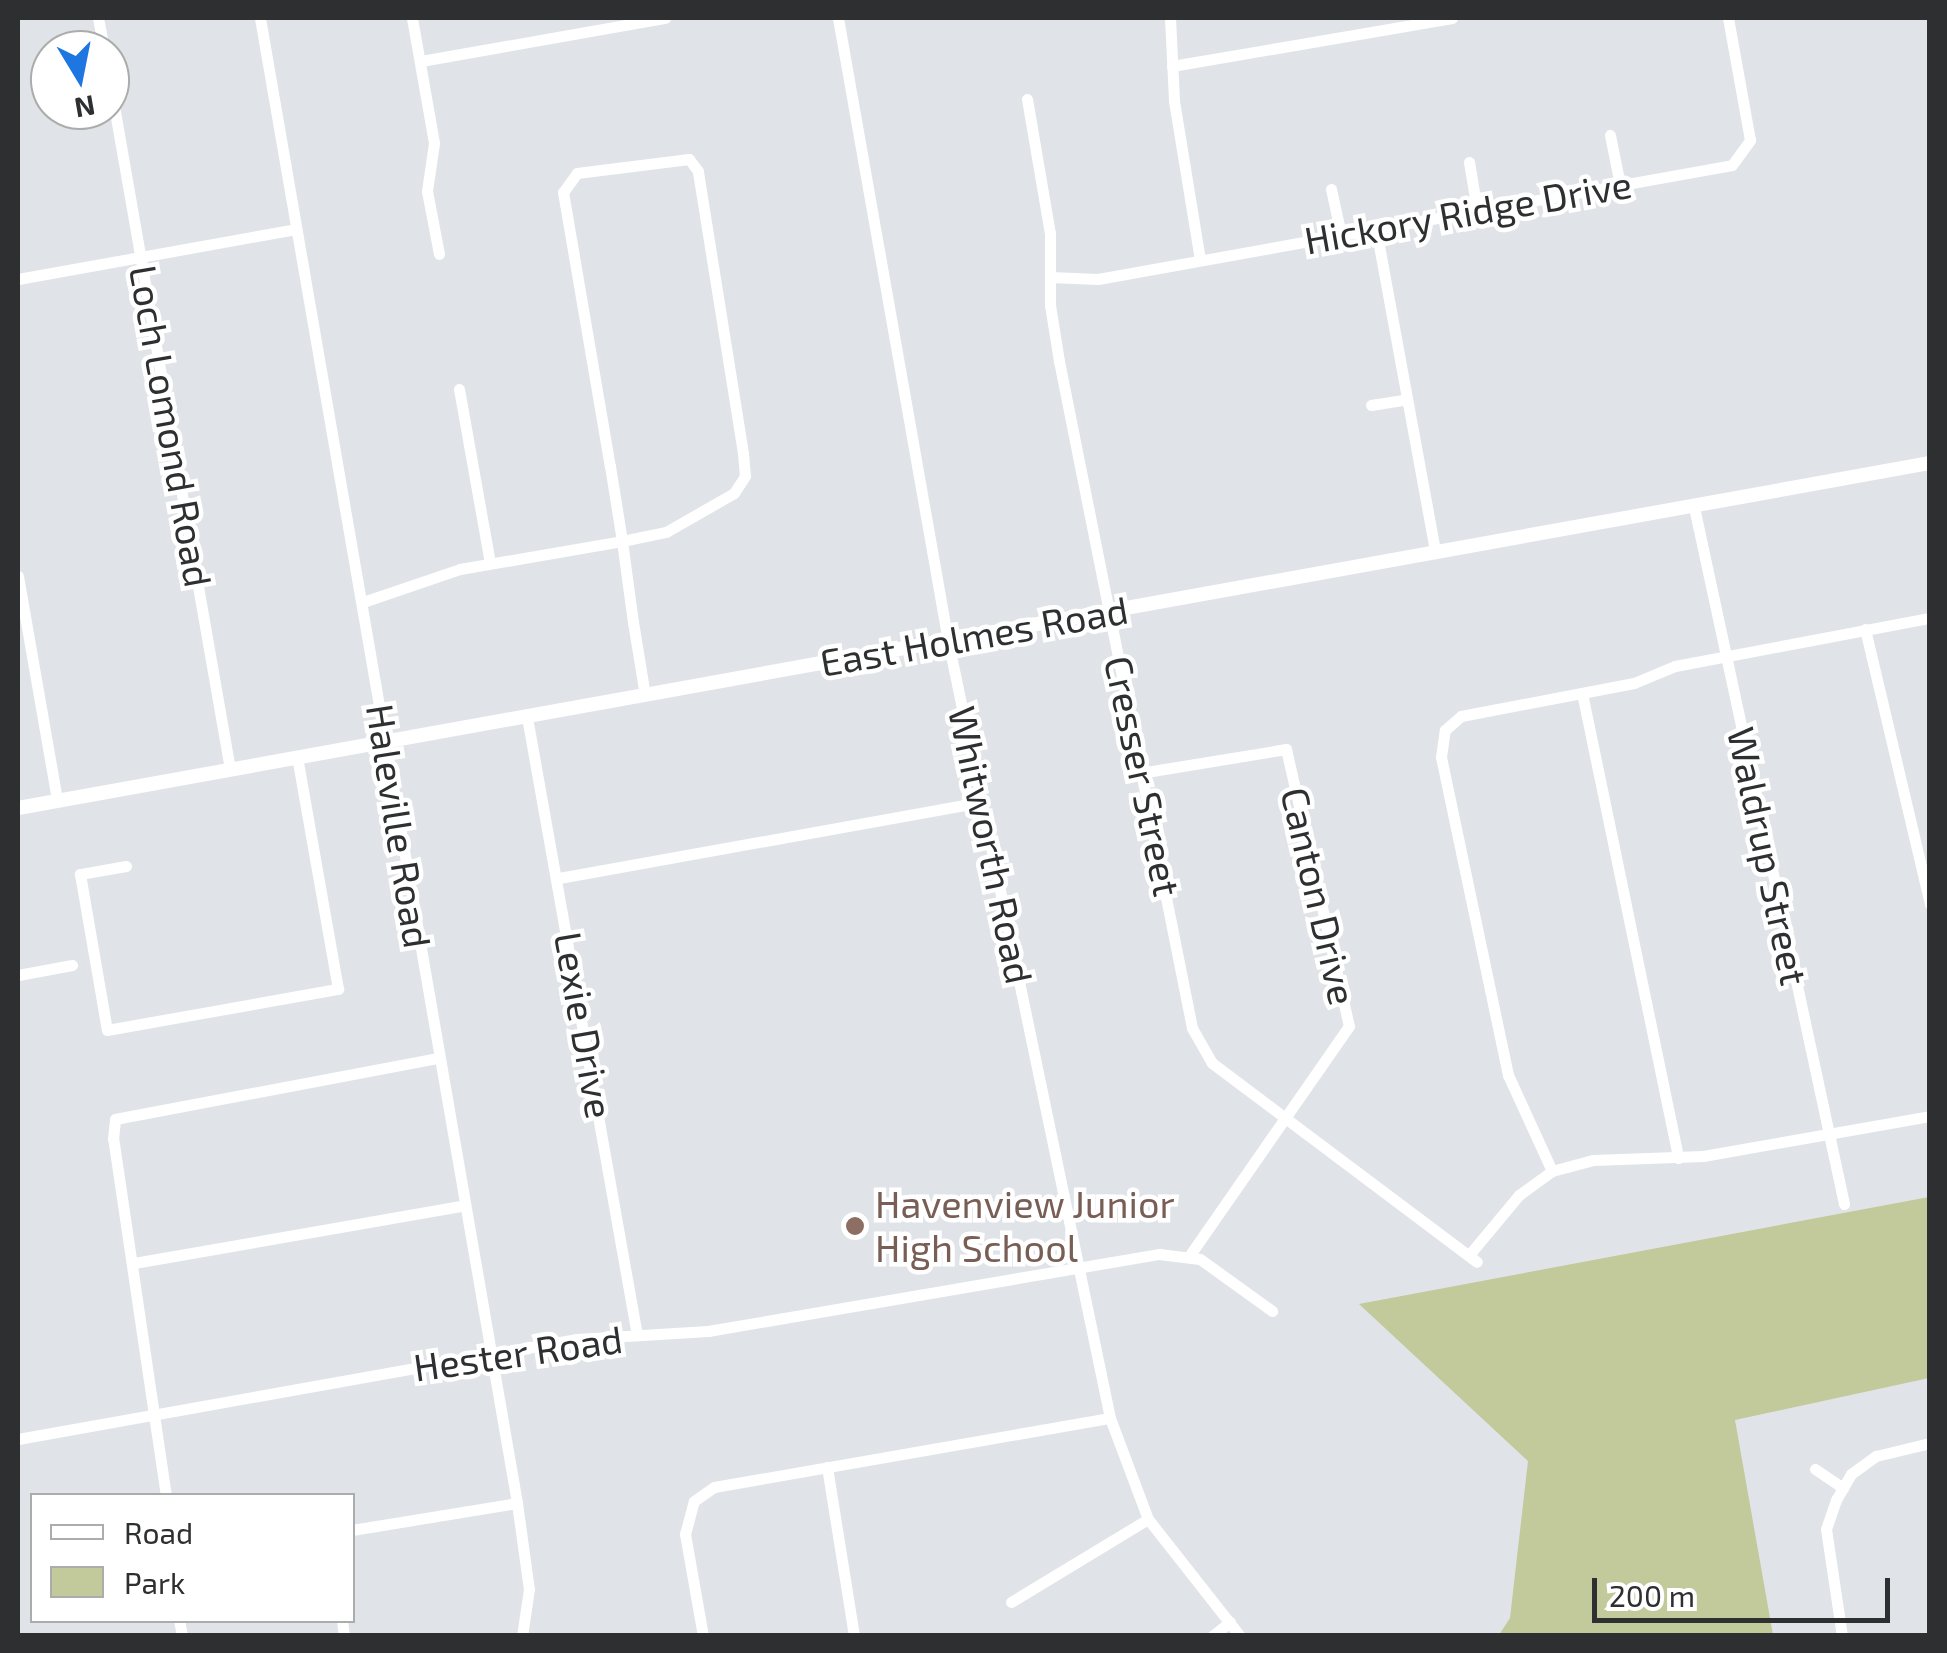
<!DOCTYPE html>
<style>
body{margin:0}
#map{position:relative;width:1947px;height:1653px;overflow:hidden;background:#e0e3e7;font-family:"Exo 2",sans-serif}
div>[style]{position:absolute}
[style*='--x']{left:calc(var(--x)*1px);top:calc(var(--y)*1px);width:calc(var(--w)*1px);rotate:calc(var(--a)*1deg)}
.green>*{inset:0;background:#c2c99a}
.minor>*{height:11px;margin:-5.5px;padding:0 5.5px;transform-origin:5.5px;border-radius:5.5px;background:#fff}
.major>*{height:14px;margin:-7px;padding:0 7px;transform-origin:7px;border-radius:7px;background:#fff}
.dots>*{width:28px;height:28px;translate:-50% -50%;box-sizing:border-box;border:5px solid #fff;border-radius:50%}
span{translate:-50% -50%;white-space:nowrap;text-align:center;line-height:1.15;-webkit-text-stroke:9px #fff;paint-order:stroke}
.street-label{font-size:38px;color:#2e2f30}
.education-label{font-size:38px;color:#785e54}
.left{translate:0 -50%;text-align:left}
.frame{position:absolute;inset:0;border:20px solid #2e2f30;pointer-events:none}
.legend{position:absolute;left:30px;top:1493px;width:325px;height:130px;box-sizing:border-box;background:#fff;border:2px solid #abacac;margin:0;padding:12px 18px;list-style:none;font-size:30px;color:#2e2f30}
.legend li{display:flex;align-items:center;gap:20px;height:50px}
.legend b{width:50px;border:2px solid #abacac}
.north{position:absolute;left:30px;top:30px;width:100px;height:100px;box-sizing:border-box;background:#fff;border:2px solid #abacac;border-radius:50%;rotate:170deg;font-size:28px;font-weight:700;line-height:40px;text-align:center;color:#2e2f30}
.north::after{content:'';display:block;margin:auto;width:35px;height:45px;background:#1e77e1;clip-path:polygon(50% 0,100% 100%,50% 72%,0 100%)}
.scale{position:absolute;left:1592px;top:1578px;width:298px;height:45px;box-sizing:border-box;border:5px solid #2e2f30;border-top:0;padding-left:12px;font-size:30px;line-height:35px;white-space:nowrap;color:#2e2f30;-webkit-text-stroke:8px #fff;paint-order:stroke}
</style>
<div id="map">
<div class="green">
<i style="clip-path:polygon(1929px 1197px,1929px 1378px,1735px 1420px,1773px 1635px,1499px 1635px,1510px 1618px,1528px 1461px,1359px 1304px)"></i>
</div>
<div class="minor">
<i style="--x:98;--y:18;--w:33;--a:79"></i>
<i style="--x:260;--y:18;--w:1507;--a:80.18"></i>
<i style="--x:517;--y:1503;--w:87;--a:82.1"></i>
<i style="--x:529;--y:1589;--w:48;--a:98.5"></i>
<i style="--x:412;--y:18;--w:127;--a:80"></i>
<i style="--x:434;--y:143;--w:49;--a:98.3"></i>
<i style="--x:427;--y:191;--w:64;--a:79.2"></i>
<i style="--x:838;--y:18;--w:633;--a:79.99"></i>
<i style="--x:948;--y:641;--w:794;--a:78.22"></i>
<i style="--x:1110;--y:1418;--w:108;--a:69.4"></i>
<i style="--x:1148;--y:1519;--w:149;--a:51.8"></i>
<i style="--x:1170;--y:18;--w:83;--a:87.2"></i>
<i style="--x:1174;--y:101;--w:161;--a:80.7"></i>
<i style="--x:421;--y:61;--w:248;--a:-10"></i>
<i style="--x:1172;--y:66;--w:284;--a:-9.7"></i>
<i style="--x:110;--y:83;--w:696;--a:80.08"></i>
<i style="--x:1027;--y:99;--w:136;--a:80.3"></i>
<i style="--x:1050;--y:233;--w:72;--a:90"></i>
<i style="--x:1050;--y:305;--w:57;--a:80.9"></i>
<i style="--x:1059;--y:361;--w:680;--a:78.72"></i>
<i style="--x:1192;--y:1028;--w:40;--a:60.3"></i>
<i style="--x:1212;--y:1063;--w:331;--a:36.9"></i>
<i style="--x:1610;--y:135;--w:51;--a:78.7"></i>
<i style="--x:1469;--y:162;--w:49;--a:80.5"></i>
<i style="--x:1331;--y:189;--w:47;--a:77.7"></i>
<i style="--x:1376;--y:229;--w:328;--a:79.6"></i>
<i style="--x:1050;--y:277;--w:48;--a:2.4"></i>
<i style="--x:1098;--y:279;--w:644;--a:-10.19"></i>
<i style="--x:1732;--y:165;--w:31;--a:-54"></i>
<i style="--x:1750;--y:140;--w:124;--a:-100.2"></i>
<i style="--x:18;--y:279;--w:282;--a:-10.2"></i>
<i style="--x:459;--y:389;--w:177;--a:79.9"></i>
<i style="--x:1371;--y:405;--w:36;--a:-9"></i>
<i style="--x:1694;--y:507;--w:713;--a:77.85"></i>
<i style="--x:18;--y:576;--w:227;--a:80.1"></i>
<i style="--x:363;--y:602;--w:102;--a:-18.8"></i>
<i style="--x:460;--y:569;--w:164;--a:-9.8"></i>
<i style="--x:622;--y:541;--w:45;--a:-11.6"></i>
<i style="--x:666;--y:532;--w:78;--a:-29.8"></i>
<i style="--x:734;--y:493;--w:20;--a:-57"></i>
<i style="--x:745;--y:476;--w:23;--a:-95"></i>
<i style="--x:743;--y:453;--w:286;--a:-99.1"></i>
<i style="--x:698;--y:171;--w:15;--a:-127"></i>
<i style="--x:689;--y:159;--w:113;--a:172.9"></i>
<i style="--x:577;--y:173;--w:24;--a:126"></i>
<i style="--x:563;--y:192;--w:278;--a:80.3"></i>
<i style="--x:610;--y:466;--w:76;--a:80.9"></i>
<i style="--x:622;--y:541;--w:82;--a:82.3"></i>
<i style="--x:633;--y:622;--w:74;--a:80.7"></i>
<i style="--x:1865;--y:629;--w:283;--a:76.7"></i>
<i style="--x:1582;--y:693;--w:475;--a:78.3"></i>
<i style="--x:527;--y:717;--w:628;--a:79.91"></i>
<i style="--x:1146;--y:772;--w:142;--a:-9.3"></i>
<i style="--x:1286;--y:749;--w:284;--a:77.2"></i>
<i style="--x:1349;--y:1026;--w:279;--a:124.8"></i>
<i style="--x:126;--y:866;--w:47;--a:170.1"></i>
<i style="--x:80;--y:874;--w:158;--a:80.2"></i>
<i style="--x:107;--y:1030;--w:235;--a:-10.1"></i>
<i style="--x:338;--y:989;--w:236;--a:-100"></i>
<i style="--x:559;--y:878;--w:429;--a:-10.2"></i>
<i style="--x:18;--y:975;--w:55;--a:-10.5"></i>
<i style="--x:1552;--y:1171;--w:106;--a:-114.6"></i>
<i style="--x:1508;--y:1075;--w:325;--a:-101.9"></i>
<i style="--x:1441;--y:757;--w:27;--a:-82"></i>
<i style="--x:1445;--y:730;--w:21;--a:-41"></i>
<i style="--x:1461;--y:716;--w:176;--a:-10.8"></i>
<i style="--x:1634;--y:683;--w:44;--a:-22.5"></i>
<i style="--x:1675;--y:666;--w:259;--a:-10.7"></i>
<i style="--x:1469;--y:1255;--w:78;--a:-50.2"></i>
<i style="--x:1519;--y:1195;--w:41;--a:-36"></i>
<i style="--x:1552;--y:1171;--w:42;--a:-15"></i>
<i style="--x:1593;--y:1160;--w:110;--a:-2.1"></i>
<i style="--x:1703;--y:1156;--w:230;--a:-10"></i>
<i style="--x:134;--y:1263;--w:336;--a:-9.9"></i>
<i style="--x:18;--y:1439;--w:568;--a:-10.14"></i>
<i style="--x:577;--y:1339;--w:131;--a:-3.5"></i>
<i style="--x:708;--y:1331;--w:458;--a:-9.7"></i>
<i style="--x:1159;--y:1254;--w:41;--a:7"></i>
<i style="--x:1200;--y:1259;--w:89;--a:35.8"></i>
<i style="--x:827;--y:1467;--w:171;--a:80.9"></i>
<i style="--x:1815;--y:1469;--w:34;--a:34"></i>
<i style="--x:166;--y:1496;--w:361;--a:-98.4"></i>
<i style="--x:113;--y:1139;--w:20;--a:-84"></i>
<i style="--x:115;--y:1119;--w:329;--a:-10.7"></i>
<i style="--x:352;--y:1530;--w:167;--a:-9.3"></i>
<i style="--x:1011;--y:1602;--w:160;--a:-31.2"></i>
<i style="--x:179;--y:1620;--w:16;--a:79"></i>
<i style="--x:342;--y:1620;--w:16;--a:83"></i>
<i style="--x:703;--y:1636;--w:104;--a:-100"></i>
<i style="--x:685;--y:1534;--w:34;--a:-75"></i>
<i style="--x:694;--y:1501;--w:24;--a:-35"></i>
<i style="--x:714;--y:1487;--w:402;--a:-9.9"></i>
<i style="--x:1212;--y:1636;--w:23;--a:-38"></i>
<i style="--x:1842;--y:1636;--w:108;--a:-98.5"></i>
<i style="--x:1826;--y:1529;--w:31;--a:-71"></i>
<i style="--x:1836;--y:1500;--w:30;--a:-60"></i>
<i style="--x:1851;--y:1474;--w:31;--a:-36"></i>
<i style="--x:1876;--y:1456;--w:56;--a:-13.5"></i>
</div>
<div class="major">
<i style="--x:18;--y:808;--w:1943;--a:-10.23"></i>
</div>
<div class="dots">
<i style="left:855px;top:1226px;background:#8d6e63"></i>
</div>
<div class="street-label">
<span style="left:1468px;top:212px;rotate:-10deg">Hickory Ridge Drive</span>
<span style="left:171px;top:426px;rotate:80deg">Loch Lomond Road</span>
<span style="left:974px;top:636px;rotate:-10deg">East Holmes Road</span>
<span style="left:1143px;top:776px;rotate:78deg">Cresser Street</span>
<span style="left:399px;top:826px;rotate:81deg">Haleville Road</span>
<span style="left:991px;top:845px;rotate:78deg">Whitworth Road</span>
<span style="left:1768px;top:856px;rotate:78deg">Waldrup Street</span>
<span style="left:1319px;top:896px;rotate:77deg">Canton Drive</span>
<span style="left:584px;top:1025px;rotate:80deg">Lexie Drive</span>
<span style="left:518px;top:1353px;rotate:-8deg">Hester Road</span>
</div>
<div class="education-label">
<span class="left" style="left:875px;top:1226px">Havenview Junior<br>High School</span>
</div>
<div class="frame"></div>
<ul class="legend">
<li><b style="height:12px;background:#fff"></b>Road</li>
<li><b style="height:28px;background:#c2c99a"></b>Park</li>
</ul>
<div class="north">N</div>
<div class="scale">200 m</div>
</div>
